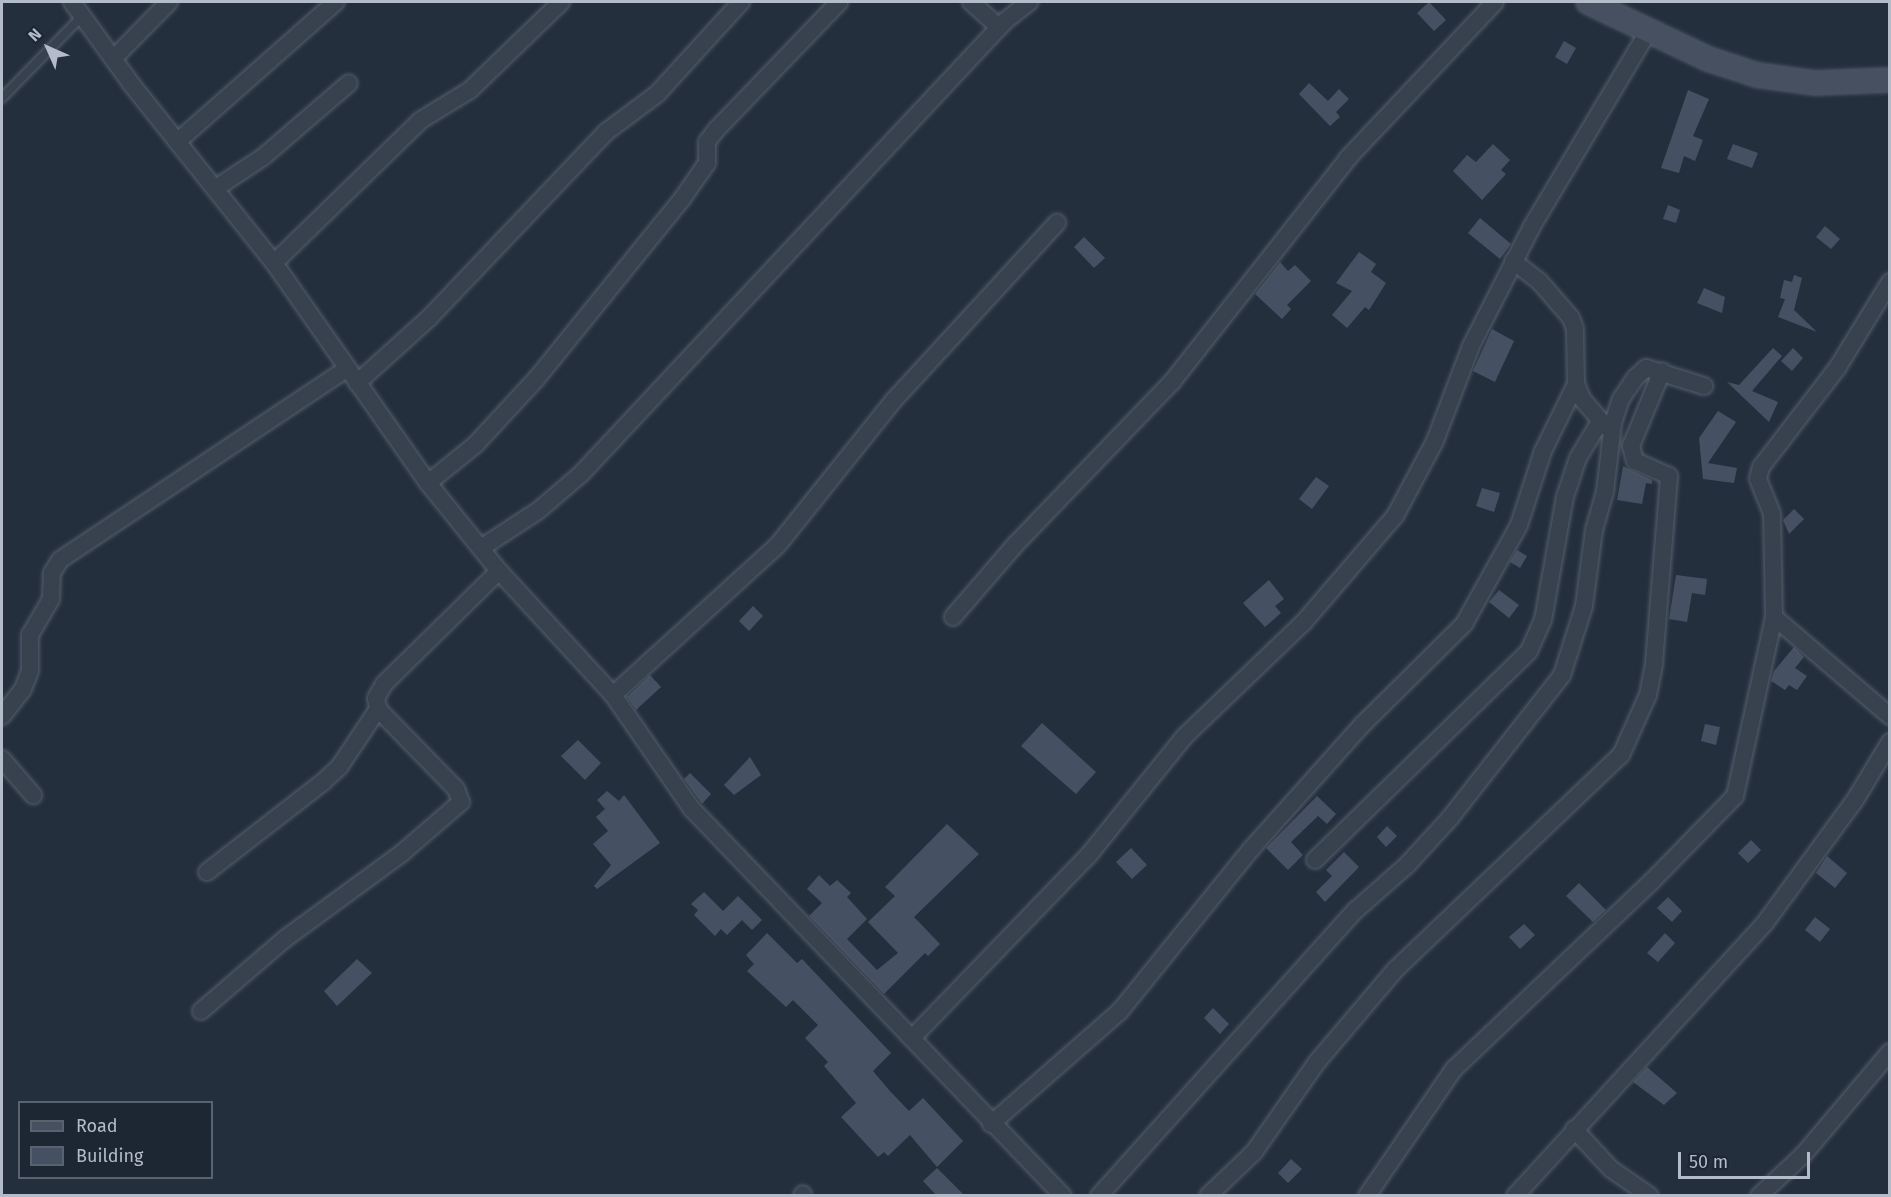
<!DOCTYPE html>
<style>
body{margin:0}
#map{position:relative;width:1891px;height:1197px;overflow:hidden;background:#242f3e;font-family:"Fira Sans",sans-serif}
div>[style]{position:absolute}
[style*='--x']{left:calc(var(--x)*1px);top:calc(var(--y)*1px);width:calc(var(--w)*1px);rotate:calc(var(--a)*1deg)}
.building>*{inset:0;background:#455162}
.roads{filter:drop-shadow(0 0 2px #565f6c) drop-shadow(0 0 2px #565f6c)}
.lane>*{height:8px;margin:-4px;padding:0 4px;transform-origin:4px;border-radius:4px;background:#38414e}
.street>*{height:16px;margin:-8px;padding:0 8px;transform-origin:8px;border-radius:8px;background:#38414e}
.secondary>*{height:22px;margin:-11px;padding:0 11px;transform-origin:11px;border-radius:11px;background:#465061}
span{translate:-50% -50%;white-space:nowrap;text-align:center;line-height:1.15;-webkit-text-stroke:4.5px #1d2633;paint-order:stroke}
.frame{position:absolute;inset:0;border:3px solid #b4bcc9;pointer-events:none}
.legend{position:absolute;left:18px;top:1101px;width:195px;height:78px;box-sizing:border-box;background:#1d2633;border:2px solid #59626f;margin:0;padding:8px 10px;list-style:none;font-size:18px;color:#b4bcc9}
.legend li{display:flex;align-items:center;gap:12px;height:30px}
.legend b{width:30px;border:2px solid #59626f}
.north{position:absolute;left:18px;top:18px;width:60px;height:60px;-webkit-text-stroke:4px #1d2633;paint-order:stroke;rotate:315deg;font-size:16px;font-weight:700;line-height:24px;text-align:center;color:#b4bcc9}
.north::after{content:'';display:block;margin:auto;width:21px;height:27px;background:#b4bcc9;clip-path:polygon(50% 0,100% 100%,50% 72%,0 100%)}
.scale{position:absolute;left:1678px;top:1152px;width:132px;height:27px;box-sizing:border-box;border:3px solid #b4bcc9;border-top:0;padding-left:8px;font-size:18px;line-height:21px;white-space:nowrap;color:#b4bcc9;-webkit-text-stroke:4px #1d2633;paint-order:stroke}
</style>
<div id="map">
<div class="building">
<i style="clip-path:polygon(1429px 2px,1446px 20px,1434px 31px,1417px 13px)"></i>
<i style="clip-path:polygon(1564px 41px,1576px 48px,1567px 64px,1555px 57px)"></i>
<i style="clip-path:polygon(1309px 83px,1328px 101px,1339px 89px,1349px 99px,1336px 112px,1340px 117px,1330px 126px,1299px 94px)"></i>
<i style="clip-path:polygon(1688px 90px,1709px 99px,1693px 136px,1703px 140px,1695px 161px,1684px 156px,1679px 173px,1661px 168px)"></i>
<i style="clip-path:polygon(1493px 144px,1510px 160px,1501px 170px,1506px 174px,1482px 200px,1453px 171px,1467px 155px,1476px 162px)"></i>
<i style="clip-path:polygon(1733px 144px,1758px 153px,1752px 168px,1727px 159px)"></i>
<i style="clip-path:polygon(1668px 205px,1680px 210px,1676px 223px,1663px 219px)"></i>
<i style="clip-path:polygon(1480px 218px,1511px 244px,1500px 259px,1468px 233px)"></i>
<i style="clip-path:polygon(1825px 226px,1840px 239px,1831px 249px,1816px 237px)"></i>
<i style="clip-path:polygon(1084px 237px,1105px 258px,1094px 268px,1074px 247px)"></i>
<i style="clip-path:polygon(1359px 252px,1376px 264px,1371px 272px,1386px 283px,1369px 310px,1365px 307px,1347px 328px,1332px 315px,1352px 291px,1336px 283px)"></i>
<i style="clip-path:polygon(1280px 262px,1288px 271px,1295px 265px,1311px 281px,1287px 305px,1291px 309px,1282px 319px,1255px 294px)"></i>
<i style="clip-path:polygon(1794px 275px,1802px 278px,1794px 310px,1817px 332px,1778px 317px,1785px 299px,1780px 298px,1784px 280px,1792px 282px)"></i>
<i style="clip-path:polygon(1704px 288px,1725px 297px,1722px 313px,1697px 303px)"></i>
<i style="clip-path:polygon(1492px 329px,1514px 341px,1495px 382px,1473px 371px)"></i>
<i style="clip-path:polygon(1773px 348px,1782px 356px,1752px 391px,1778px 402px,1769px 422px,1727px 382px,1739px 385px)"></i>
<i style="clip-path:polygon(1793px 348px,1803px 358px,1792px 371px,1781px 361px)"></i>
<i style="clip-path:polygon(1718px 411px,1736px 422px,1708px 463px,1737px 468px,1734px 483px,1703px 479px,1699px 438px)"></i>
<i style="clip-path:polygon(1623px 466px,1652px 480px,1652px 484px,1646px 483px,1642px 504px,1617px 500px)"></i>
<i style="clip-path:polygon(1316px 477px,1329px 486px,1312px 509px,1299px 499px)"></i>
<i style="clip-path:polygon(1482px 488px,1500px 493px,1494px 512px,1476px 506px)"></i>
<i style="clip-path:polygon(1794px 509px,1804px 519px,1789px 534px,1783px 520px)"></i>
<i style="clip-path:polygon(1517px 550px,1527px 556px,1520px 568px,1510px 562px)"></i>
<i style="clip-path:polygon(1676px 575px,1707px 579px,1705px 595px,1692px 593px,1687px 622px,1669px 619px)"></i>
<i style="clip-path:polygon(1269px 580px,1284px 599px,1275px 606px,1281px 613px,1265px 627px,1243px 603px)"></i>
<i style="clip-path:polygon(1499px 590px,1519px 605px,1509px 618px,1489px 602px)"></i>
<i style="clip-path:polygon(753px 606px,763px 616px,749px 631px,739px 621px)"></i>
<i style="clip-path:polygon(1794px 647px,1804px 657px,1795px 668px,1807px 676px,1797px 690px,1789px 685px,1785px 690px,1771px 681px,1774px 671px)"></i>
<i style="clip-path:polygon(650px 675px,661px 687px,636px 710px,627px 697px)"></i>
<i style="clip-path:polygon(1042px 723px,1096px 772px,1076px 794px,1021px 746px)"></i>
<i style="clip-path:polygon(1705px 724px,1720px 727px,1716px 745px,1701px 741px)"></i>
<i style="clip-path:polygon(578px 740px,601px 763px,585px 780px,561px 756px)"></i>
<i style="clip-path:polygon(750px 757px,761px 775px,734px 795px,724px 785px)"></i>
<i style="clip-path:polygon(690px 773px,711px 794px,702px 804px,684px 779px)"></i>
<i style="clip-path:polygon(607px 791px,619px 801px,624px 795px,660px 843px,597px 889px,594px 886px,611px 865px,593px 844px,608px 831px,596px 817px,605px 809px,597px 800px)"></i>
<i style="clip-path:polygon(1317px 796px,1336px 814px,1327px 824px,1318px 816px,1291px 842px,1303px 855px,1288px 870px,1266px 848px)"></i>
<i style="clip-path:polygon(947px 824px,979px 854px,914px 917px,940px 944px,928px 956px,925px 953px,884px 994px,809px 916px,822px 903px,807px 889px,819px 875px,830px 886px,837px 880px,851px 893px,847px 897px,867px 919px,847px 939px,877px 970px,898px 953px,868px 922px,895px 896px,885px 887px)"></i>
<i style="clip-path:polygon(1387px 826px,1397px 836px,1386px 847px,1377px 837px)"></i>
<i style="clip-path:polygon(1751px 840px,1761px 850px,1748px 863px,1738px 853px)"></i>
<i style="clip-path:polygon(1131px 848px,1147px 865px,1132px 879px,1116px 862px)"></i>
<i style="clip-path:polygon(1344px 852px,1359px 867px,1325px 902px,1316px 892px,1332px 876px,1326px 870px)"></i>
<i style="clip-path:polygon(1827px 856px,1847px 873px,1835px 888px,1816px 873px)"></i>
<i style="clip-path:polygon(1579px 883px,1606px 910px,1593px 922px,1566px 896px)"></i>
<i style="clip-path:polygon(704px 892px,723px 911px,738px 896px,762px 920px,752px 930px,742px 920px,727px 935px,721px 929px,715px 936px,694px 915px,698px 910px,691px 904px)"></i>
<i style="clip-path:polygon(1668px 897px,1682px 911px,1672px 922px,1657px 908px)"></i>
<i style="clip-path:polygon(1815px 917px,1830px 929px,1820px 942px,1805px 930px)"></i>
<i style="clip-path:polygon(1524px 924px,1535px 935px,1520px 949px,1509px 937px)"></i>
<i style="clip-path:polygon(767px 933px,797px 963px,802px 959px,891px 1053px,873px 1071px,889px 1090px,909px 1111px,923px 1098px,963px 1141px,937px 1167px,910px 1135px,888px 1156px,884px 1152px,878px 1157px,841px 1117px,856px 1103px,824px 1066px,828px 1062px,805px 1038px,818px 1025px,793px 1000px,786px 1007px,747px 971px,754px 964px,746px 955px)"></i>
<i style="clip-path:polygon(1665px 933px,1675px 943px,1658px 962px,1647px 953px)"></i>
<i style="clip-path:polygon(357px 959px,372px 973px,337px 1006px,324px 991px)"></i>
<i style="clip-path:polygon(1213px 1008px,1229px 1024px,1220px 1034px,1204px 1018px)"></i>
<i style="clip-path:polygon(1647px 1067px,1677px 1093px,1664px 1105px,1633px 1082px)"></i>
<i style="clip-path:polygon(1291px 1159px,1302px 1169px,1288px 1183px,1278px 1173px)"></i>
<i style="clip-path:polygon(937px 1168px,965px 1196px,937px 1196px,923px 1181px)"></i>
</div>
<div class="roads">
<div class="lane">
<i style="--x:2;--y:98;--w:115;--a:-45.7"></i>
</div>
<div class="street">
<i style="--x:72;--y:2;--w:102;--a:54.1"></i>
<i style="--x:132;--y:85;--w:228;--a:51.4"></i>
<i style="--x:274;--y:263;--w:269;--a:55"></i>
<i style="--x:428;--y:483;--w:113;--a:51.1"></i>
<i style="--x:499;--y:571;--w:168;--a:47.4"></i>
<i style="--x:613;--y:695;--w:139;--a:55.3"></i>
<i style="--x:692;--y:809;--w:536;--a:46.21"></i>
<i style="--x:971;--y:2;--w:38;--a:42"></i>
<i style="--x:113;--y:59;--w:80;--a:-45.5"></i>
<i style="--x:177;--y:142;--w:212;--a:-41.4"></i>
<i style="--x:216;--y:188;--w:56;--a:-33.4"></i>
<i style="--x:263;--y:157;--w:113;--a:-40.7"></i>
<i style="--x:1513;--y:261;--w:33;--a:38"></i>
<i style="--x:1539;--y:281;--w:49;--a:49.1"></i>
<i style="--x:1571;--y:318;--w:12;--a:70"></i>
<i style="--x:1575;--y:329;--w:55;--a:89"></i>
<i style="--x:1576;--y:384;--w:16;--a:68"></i>
<i style="--x:1582;--y:399;--w:38;--a:49"></i>
<i style="--x:274;--y:263;--w:205;--a:-44.2"></i>
<i style="--x:421;--y:120;--w:57;--a:-31.5"></i>
<i style="--x:470;--y:90;--w:127;--a:-44"></i>
<i style="--x:1890;--y:282;--w:100;--a:121.5"></i>
<i style="--x:1838;--y:367;--w:126;--a:127.6"></i>
<i style="--x:1761;--y:467;--w:12;--a:104"></i>
<i style="--x:1758;--y:479;--w:38;--a:68"></i>
<i style="--x:1772;--y:514;--w:103;--a:88.9"></i>
<i style="--x:1774;--y:617;--w:153;--a:40.5"></i>
<i style="--x:357;--y:383;--w:97;--a:-42.1"></i>
<i style="--x:429;--y:318;--w:257;--a:-46.4"></i>
<i style="--x:606;--y:132;--w:64;--a:-36.7"></i>
<i style="--x:657;--y:94;--w:125;--a:-47.6"></i>
<i style="--x:428;--y:483;--w:60;--a:-39"></i>
<i style="--x:475;--y:445;--w:91;--a:-47.2"></i>
<i style="--x:537;--y:378;--w:230;--a:-51"></i>
<i style="--x:682;--y:199;--w:44;--a:-55.2"></i>
<i style="--x:707;--y:163;--w:21;--a:-90"></i>
<i style="--x:707;--y:142;--w:15;--a:-53"></i>
<i style="--x:716;--y:130;--w:178;--a:-46.1"></i>
<i style="--x:481;--y:548;--w:69;--a:-33.2"></i>
<i style="--x:539;--y:510;--w:55;--a:-40.6"></i>
<i style="--x:581;--y:474;--w:620;--a:-46.89"></i>
<i style="--x:1005;--y:21;--w:31;--a:-38"></i>
<i style="--x:953;--y:617;--w:95;--a:-49.3"></i>
<i style="--x:1015;--y:545;--w:226;--a:-46.1"></i>
<i style="--x:1172;--y:382;--w:285;--a:-51.8"></i>
<i style="--x:1348;--y:158;--w:214;--a:-46.7"></i>
<i style="--x:613;--y:695;--w:222;--a:-42.3"></i>
<i style="--x:777;--y:546;--w:187;--a:-51.3"></i>
<i style="--x:894;--y:400;--w:241;--a:-47.4"></i>
<i style="--x:2;--y:716;--w:34;--a:-52"></i>
<i style="--x:23;--y:689;--w:19;--a:-69"></i>
<i style="--x:30;--y:671;--w:36;--a:-90"></i>
<i style="--x:30;--y:635;--w:42;--a:-59.7"></i>
<i style="--x:51;--y:599;--w:26;--a:-88"></i>
<i style="--x:52;--y:573;--w:15;--a:-58"></i>
<i style="--x:60;--y:560;--w:344;--a:-33.7"></i>
<i style="--x:2;--y:759;--w:48;--a:49.3"></i>
<i style="--x:1315;--y:860;--w:299;--a:-44.3"></i>
<i style="--x:1529;--y:651;--w:34;--a:-66"></i>
<i style="--x:1543;--y:620;--w:125;--a:-79.9"></i>
<i style="--x:1565;--y:497;--w:41;--a:-71.6"></i>
<i style="--x:1578;--y:458;--w:41;--a:-59"></i>
<i style="--x:207;--y:872;--w:147;--a:-37.8"></i>
<i style="--x:323;--y:782;--w:23;--a:-43"></i>
<i style="--x:340;--y:766;--w:69;--a:-56.3"></i>
<i style="--x:201;--y:1011;--w:112;--a:-40.7"></i>
<i style="--x:286;--y:938;--w:144;--a:-36.2"></i>
<i style="--x:402;--y:853;--w:78;--a:-40.8"></i>
<i style="--x:461;--y:802;--w:14;--a:-111"></i>
<i style="--x:456;--y:789;--w:112;--a:-134.3"></i>
<i style="--x:378;--y:709;--w:11;--a:-100"></i>
<i style="--x:376;--y:698;--w:16;--a:-60"></i>
<i style="--x:384;--y:684;--w:161;--a:-44.5"></i>
<i style="--x:913;--y:1037;--w:252;--a:-46"></i>
<i style="--x:1088;--y:856;--w:154;--a:-51.1"></i>
<i style="--x:1185;--y:736;--w:165;--a:-43.8"></i>
<i style="--x:1304;--y:622;--w:140;--a:-49.4"></i>
<i style="--x:1395;--y:516;--w:85;--a:-61.9"></i>
<i style="--x:1435;--y:441;--w:102;--a:-69.2"></i>
<i style="--x:1471;--y:346;--w:132;--a:-63"></i>
<i style="--x:1531;--y:228;--w:228;--a:-59.2"></i>
<i style="--x:991;--y:1124;--w:171;--a:-41.2"></i>
<i style="--x:1120;--y:1011;--w:210;--a:-51"></i>
<i style="--x:1252;--y:848;--w:166;--a:-48.2"></i>
<i style="--x:1363;--y:724;--w:142;--a:-44.7"></i>
<i style="--x:1464;--y:624;--w:113;--a:-60.9"></i>
<i style="--x:1519;--y:525;--w:78;--a:-72"></i>
<i style="--x:1543;--y:451;--w:75;--a:-63.8"></i>
<i style="--x:1574;--y:1129;--w:54;--a:47.2"></i>
<i style="--x:1611;--y:1169;--w:47;--a:34.7"></i>
<i style="--x:802;--y:1196;--w:2;--a:-63"></i>
<i style="--x:1099;--y:1196;--w:385;--a:-48.1"></i>
<i style="--x:1356;--y:910;--w:68;--a:-41.4"></i>
<i style="--x:1407;--y:865;--w:64;--a:-47.5"></i>
<i style="--x:1450;--y:818;--w:182;--a:-51.9"></i>
<i style="--x:1562;--y:675;--w:72;--a:-72.3"></i>
<i style="--x:1584;--y:606;--w:77;--a:-82.5"></i>
<i style="--x:1594;--y:530;--w:40;--a:-74"></i>
<i style="--x:1605;--y:492;--w:69;--a:-83.4"></i>
<i style="--x:1613;--y:423;--w:25;--a:-72"></i>
<i style="--x:1621;--y:399;--w:25;--a:-56"></i>
<i style="--x:1635;--y:378;--w:15;--a:-42"></i>
<i style="--x:1646;--y:368;--w:61;--a:17.2"></i>
<i style="--x:1208;--y:1196;--w:64;--a:-43.7"></i>
<i style="--x:1254;--y:1152;--w:110;--a:-55"></i>
<i style="--x:1317;--y:1062;--w:122;--a:-49.7"></i>
<i style="--x:1396;--y:969;--w:311;--a:-43.6"></i>
<i style="--x:1621;--y:755;--w:66;--a:-65.8"></i>
<i style="--x:1648;--y:695;--w:33;--a:-79"></i>
<i style="--x:1654;--y:663;--w:188;--a:-85.4"></i>
<i style="--x:1669;--y:476;--w:37;--a:-156"></i>
<i style="--x:1635;--y:461;--w:16;--a:-105"></i>
<i style="--x:1631;--y:446;--w:81;--a:-67.5"></i>
<i style="--x:1367;--y:1196;--w:154;--a:-55.6"></i>
<i style="--x:1454;--y:1069;--w:274;--a:-43.5"></i>
<i style="--x:1653;--y:880;--w:117;--a:-45.7"></i>
<i style="--x:1735;--y:796;--w:183;--a:-77.7"></i>
<i style="--x:1515;--y:1196;--w:370;--a:-47.5"></i>
<i style="--x:1765;--y:923;--w:152;--a:-53.8"></i>
<i style="--x:1855;--y:800;--w:68;--a:-58.9"></i>
<i style="--x:1759;--y:1196;--w:60;--a:-43"></i>
<i style="--x:1803;--y:1155;--w:135;--a:-49.8"></i>
</div>
<div class="secondary">
<i style="--x:1588;--y:2;--w:133;--a:25.4"></i>
<i style="--x:1708;--y:59;--w:52;--a:18.1"></i>
<i style="--x:1757;--y:75;--w:59;--a:7.9"></i>
<i style="--x:1815;--y:83;--w:75;--a:-2.3"></i>
</div>
</div>
<div class="frame"></div>
<ul class="legend">
<li><b style="height:8px;background:#465061"></b>Road</li>
<li><b style="height:16px;background:#455162"></b>Building</li>
</ul>
<div class="north">N</div>
<div class="scale">50 m</div>
</div>
